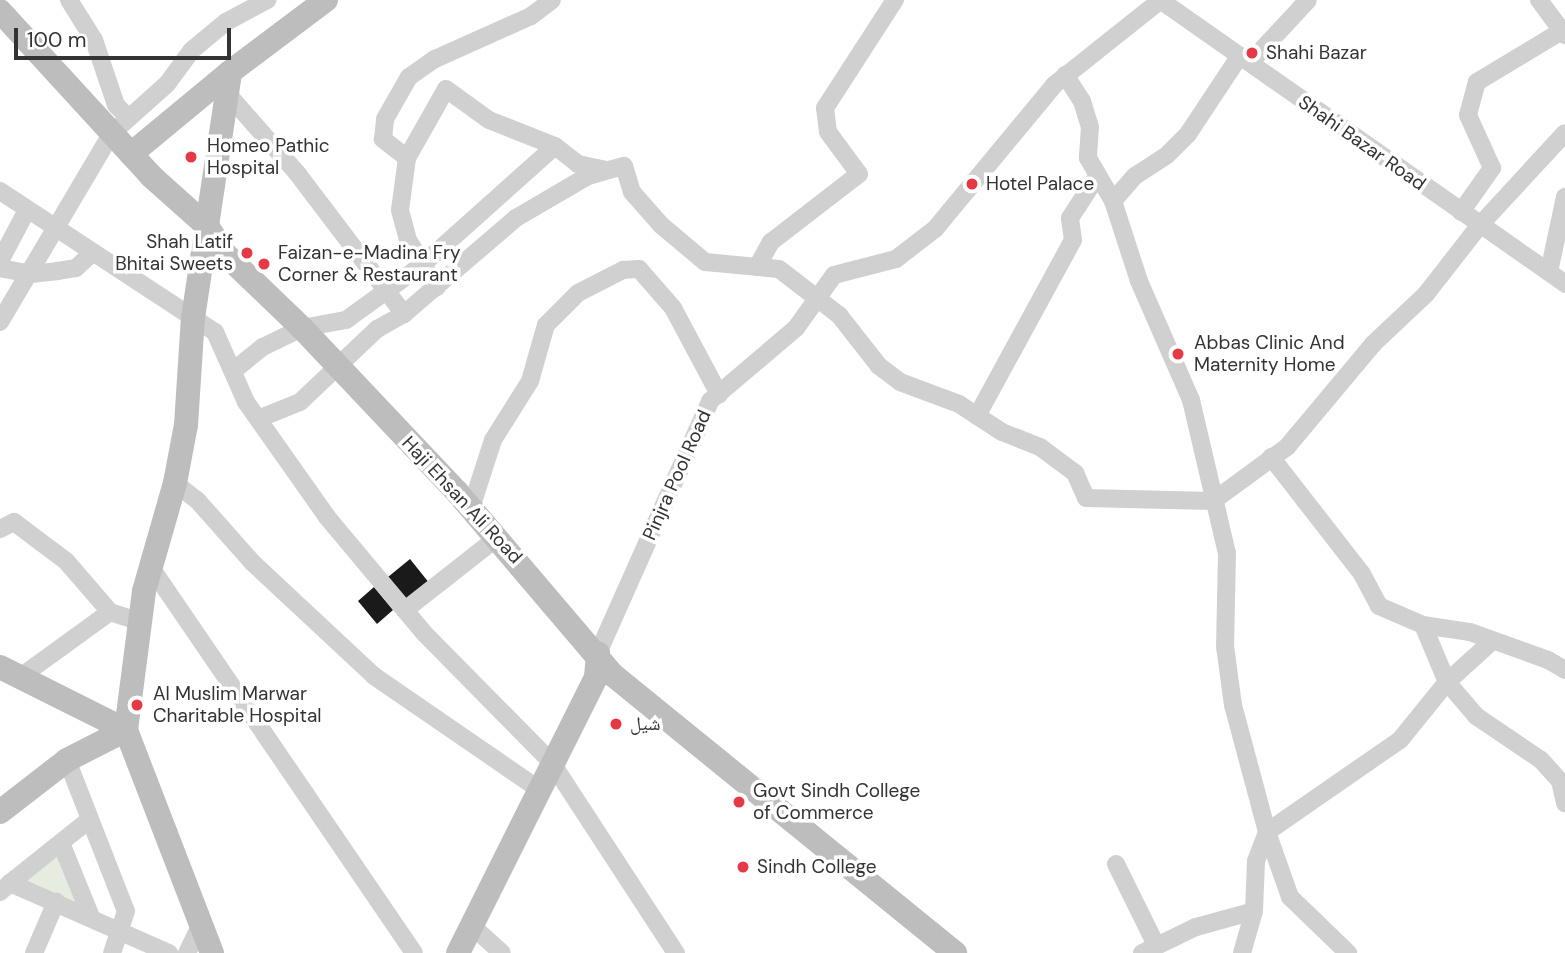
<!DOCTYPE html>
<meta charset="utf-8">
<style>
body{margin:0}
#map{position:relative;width:1565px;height:953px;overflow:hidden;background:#fff;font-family:"DM Sans","Noto Naskh Arabic",sans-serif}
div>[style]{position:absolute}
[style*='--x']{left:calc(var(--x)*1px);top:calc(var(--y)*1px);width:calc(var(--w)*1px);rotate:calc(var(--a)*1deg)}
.green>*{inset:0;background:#e6ecdf}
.building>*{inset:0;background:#1a1a1a}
.street>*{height:18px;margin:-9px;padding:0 9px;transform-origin:9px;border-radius:9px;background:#d0d0d0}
.secondary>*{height:24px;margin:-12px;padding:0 12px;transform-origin:12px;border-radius:12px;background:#bdbdbd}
.dots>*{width:19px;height:19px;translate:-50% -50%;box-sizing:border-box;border:4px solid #fff;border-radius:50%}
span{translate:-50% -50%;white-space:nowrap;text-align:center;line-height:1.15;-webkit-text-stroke:7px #fff;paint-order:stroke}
.poi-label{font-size:19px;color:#333}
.left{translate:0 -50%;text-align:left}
.right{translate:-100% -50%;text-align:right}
.street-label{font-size:19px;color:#333}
.scale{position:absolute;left:14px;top:28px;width:217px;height:32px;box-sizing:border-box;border:4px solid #333;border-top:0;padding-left:9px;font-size:21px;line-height:24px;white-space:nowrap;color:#333;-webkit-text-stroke:5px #fff;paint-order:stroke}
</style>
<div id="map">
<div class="green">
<i style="clip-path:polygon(61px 843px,91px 917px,10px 883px)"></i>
</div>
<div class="building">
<i style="clip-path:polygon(410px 559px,434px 589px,412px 607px,388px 577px)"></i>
<i style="clip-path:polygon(374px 587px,393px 610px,377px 624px,358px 601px)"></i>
</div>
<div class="street">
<i style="--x:69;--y:0;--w:47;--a:58"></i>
<i style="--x:94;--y:40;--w:69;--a:71.3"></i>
<i style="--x:116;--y:105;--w:17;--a:45"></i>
<i style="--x:1160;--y:0;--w:495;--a:35"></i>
<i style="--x:1539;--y:0;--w:44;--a:53.4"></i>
<i style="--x:1065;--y:75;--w:31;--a:57"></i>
<i style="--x:1082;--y:101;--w:27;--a:73"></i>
<i style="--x:1090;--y:127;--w:31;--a:94"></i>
<i style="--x:1088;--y:158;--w:50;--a:59.8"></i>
<i style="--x:1113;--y:201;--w:84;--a:72"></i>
<i style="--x:1139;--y:281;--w:130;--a:66.4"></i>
<i style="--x:1191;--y:400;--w:157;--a:76.8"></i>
<i style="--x:1227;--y:553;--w:93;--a:91.2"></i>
<i style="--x:1225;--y:646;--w:60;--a:82.3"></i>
<i style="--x:1233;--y:705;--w:131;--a:75"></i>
<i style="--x:1267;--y:832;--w:69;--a:70.5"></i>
<i style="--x:1290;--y:897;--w:81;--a:44"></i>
<i style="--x:225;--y:91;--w:109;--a:48.7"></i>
<i style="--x:297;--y:173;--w:177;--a:52.8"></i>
<i style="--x:404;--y:314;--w:31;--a:151"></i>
<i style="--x:377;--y:329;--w:106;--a:136.5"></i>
<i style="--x:300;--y:402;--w:45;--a:158"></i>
<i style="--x:407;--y:158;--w:31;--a:-142"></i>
<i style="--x:383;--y:139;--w:20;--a:-84"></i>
<i style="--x:385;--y:119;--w:48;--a:-60.3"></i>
<i style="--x:409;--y:77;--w:32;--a:-35"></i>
<i style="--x:435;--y:59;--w:105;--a:-24.1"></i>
<i style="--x:531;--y:16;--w:26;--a:-37"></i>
<i style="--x:0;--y:191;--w:257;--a:33.3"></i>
<i style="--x:215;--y:332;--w:77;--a:66.1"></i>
<i style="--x:246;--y:402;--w:141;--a:54.8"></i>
<i style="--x:327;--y:517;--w:151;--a:50.1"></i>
<i style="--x:424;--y:633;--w:182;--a:45.4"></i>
<i style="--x:552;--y:763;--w:227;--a:56.9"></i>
<i style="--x:1113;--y:201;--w:33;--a:-49"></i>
<i style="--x:1135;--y:176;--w:38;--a:-33"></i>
<i style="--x:1167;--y:155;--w:30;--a:-45"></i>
<i style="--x:1188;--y:134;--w:92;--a:-56.5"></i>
<i style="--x:1239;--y:57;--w:17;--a:-3"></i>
<i style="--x:1256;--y:56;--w:76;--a:-47.1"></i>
<i style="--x:1461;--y:212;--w:54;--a:-54.8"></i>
<i style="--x:1492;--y:168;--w:58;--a:-114.4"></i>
<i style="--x:1468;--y:115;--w:34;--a:-75"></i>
<i style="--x:1477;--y:82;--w:103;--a:-31.1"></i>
<i style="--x:0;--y:261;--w:58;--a:-62.1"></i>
<i style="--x:757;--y:267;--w:29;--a:-61"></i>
<i style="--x:771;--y:242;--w:111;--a:-37.7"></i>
<i style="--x:859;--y:174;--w:52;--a:-126.4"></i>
<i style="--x:828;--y:132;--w:24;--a:-97"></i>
<i style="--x:825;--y:108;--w:129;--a:-57.1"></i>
<i style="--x:0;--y:268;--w:31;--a:11"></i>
<i style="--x:30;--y:274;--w:27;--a:-6"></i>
<i style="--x:57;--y:271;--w:19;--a:-9"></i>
<i style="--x:76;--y:268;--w:21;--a:-43"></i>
<i style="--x:1549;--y:272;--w:77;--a:-78"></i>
<i style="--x:437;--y:287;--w:55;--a:-121.7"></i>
<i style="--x:408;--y:240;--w:31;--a:-105"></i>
<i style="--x:400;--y:210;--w:52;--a:-82.3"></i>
<i style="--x:407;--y:158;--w:79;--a:-60.5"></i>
<i style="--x:446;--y:89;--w:53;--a:35.8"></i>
<i style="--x:489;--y:120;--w:71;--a:21.5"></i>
<i style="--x:555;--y:146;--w:29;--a:38"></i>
<i style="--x:578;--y:164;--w:29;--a:12"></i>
<i style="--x:404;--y:314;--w:148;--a:-40.6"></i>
<i style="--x:516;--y:218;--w:83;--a:-30.3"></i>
<i style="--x:588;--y:176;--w:37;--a:-16"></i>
<i style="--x:624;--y:166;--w:27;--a:73"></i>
<i style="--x:632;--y:192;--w:44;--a:48.7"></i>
<i style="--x:661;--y:225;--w:57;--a:40.1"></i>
<i style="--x:705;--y:262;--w:74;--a:5.4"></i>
<i style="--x:779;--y:269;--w:76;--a:37.5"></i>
<i style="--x:839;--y:315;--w:65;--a:51.9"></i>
<i style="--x:879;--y:366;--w:26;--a:37"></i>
<i style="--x:900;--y:382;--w:63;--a:20.4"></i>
<i style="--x:959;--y:404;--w:51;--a:33.1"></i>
<i style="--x:1002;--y:432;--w:41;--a:21.5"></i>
<i style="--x:1040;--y:447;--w:44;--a:36.6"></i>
<i style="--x:1075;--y:473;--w:27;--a:66"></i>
<i style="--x:1086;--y:498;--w:127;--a:1.4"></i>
<i style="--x:1213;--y:501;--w:92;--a:-36.1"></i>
<i style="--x:1287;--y:447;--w:134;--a:-50.1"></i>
<i style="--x:1373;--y:344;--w:73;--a:-43.3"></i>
<i style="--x:1426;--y:294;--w:88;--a:-52"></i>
<i style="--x:1480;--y:225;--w:125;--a:-47.3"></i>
<i style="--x:0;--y:322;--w:218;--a:-59.4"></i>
<i style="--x:111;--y:134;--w:75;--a:-41.8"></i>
<i style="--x:167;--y:84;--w:42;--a:-53.7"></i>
<i style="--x:192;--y:50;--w:44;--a:-39.5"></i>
<i style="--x:226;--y:22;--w:47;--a:-28.2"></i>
<i style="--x:233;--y:371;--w:38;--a:-39"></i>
<i style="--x:263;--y:347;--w:43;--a:-26"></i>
<i style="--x:302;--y:328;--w:45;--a:-10.3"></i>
<i style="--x:346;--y:320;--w:94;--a:-35.9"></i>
<i style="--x:422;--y:265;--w:178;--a:-41.8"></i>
<i style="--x:977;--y:416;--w:200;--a:-61.4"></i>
<i style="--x:1073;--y:240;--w:22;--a:-98"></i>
<i style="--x:1070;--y:218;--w:51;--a:-56.9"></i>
<i style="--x:1271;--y:457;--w:148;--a:52.1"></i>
<i style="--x:1362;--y:574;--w:36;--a:62"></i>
<i style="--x:1379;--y:606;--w:48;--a:23.4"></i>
<i style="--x:1423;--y:625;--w:62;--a:67.2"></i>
<i style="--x:1447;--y:682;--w:45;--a:49.5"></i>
<i style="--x:1476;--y:716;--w:78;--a:34.1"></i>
<i style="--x:1541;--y:760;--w:28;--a:48"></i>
<i style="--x:1560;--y:781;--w:23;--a:77"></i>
<i style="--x:175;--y:483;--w:28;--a:38"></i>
<i style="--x:197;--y:500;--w:84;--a:48.4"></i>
<i style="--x:253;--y:563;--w:166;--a:43"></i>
<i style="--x:374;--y:676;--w:198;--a:34.5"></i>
<i style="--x:471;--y:508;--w:71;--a:-72.1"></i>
<i style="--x:493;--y:440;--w:70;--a:-57.9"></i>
<i style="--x:530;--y:381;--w:58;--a:-74.1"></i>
<i style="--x:546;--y:325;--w:45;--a:-45"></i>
<i style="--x:578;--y:293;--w:51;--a:-27.1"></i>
<i style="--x:623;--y:270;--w:16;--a:-4"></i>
<i style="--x:639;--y:269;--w:52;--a:48.9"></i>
<i style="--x:673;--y:308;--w:98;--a:61.9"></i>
<i style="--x:0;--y:529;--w:16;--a:-27"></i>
<i style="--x:14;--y:522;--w:65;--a:36.9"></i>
<i style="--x:66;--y:561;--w:67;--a:49.2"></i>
<i style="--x:110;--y:612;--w:32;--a:18"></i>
<i style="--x:150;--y:566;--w:468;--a:55.7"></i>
<i style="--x:405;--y:610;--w:118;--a:-38.1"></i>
<i style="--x:1423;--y:625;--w:48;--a:8.5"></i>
<i style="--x:1470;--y:632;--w:83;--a:19.7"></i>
<i style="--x:1548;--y:660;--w:20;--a:30"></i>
<i style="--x:598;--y:653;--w:276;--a:-66"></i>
<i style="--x:710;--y:401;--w:113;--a:-40.3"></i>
<i style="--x:796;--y:328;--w:65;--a:-54.4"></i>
<i style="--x:834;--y:275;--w:64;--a:-14.5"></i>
<i style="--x:896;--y:259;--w:49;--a:-37.6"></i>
<i style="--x:935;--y:229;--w:187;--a:-50.4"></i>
<i style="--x:1054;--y:85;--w:137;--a:-38.5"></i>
<i style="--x:19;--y:678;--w:112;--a:-36"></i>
<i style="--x:67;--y:760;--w:162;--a:68.7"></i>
<i style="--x:126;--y:911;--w:44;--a:108.4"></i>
<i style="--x:61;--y:843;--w:80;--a:67.9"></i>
<i style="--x:1116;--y:864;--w:90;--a:63.7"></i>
<i style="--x:10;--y:883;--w:101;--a:-38.6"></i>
<i style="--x:0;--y:892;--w:13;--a:-42"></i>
<i style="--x:10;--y:883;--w:174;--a:23.8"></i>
<i style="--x:472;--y:926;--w:40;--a:42"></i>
<i style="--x:34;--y:953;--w:56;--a:-66.7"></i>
<i style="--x:187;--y:953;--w:30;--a:-64"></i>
<i style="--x:1142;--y:953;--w:60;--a:-25.7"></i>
<i style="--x:1196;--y:927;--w:60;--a:-15.4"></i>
<i style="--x:1242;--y:953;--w:44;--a:-74.1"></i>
<i style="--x:1254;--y:911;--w:50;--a:-87.7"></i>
<i style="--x:1256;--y:861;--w:31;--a:-69"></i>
<i style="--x:1267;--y:832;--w:162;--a:-34.7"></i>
<i style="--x:1400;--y:740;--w:75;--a:-51"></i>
<i style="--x:1447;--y:682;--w:58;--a:-42.2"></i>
</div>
<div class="secondary">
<i style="--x:0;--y:11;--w:224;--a:47.5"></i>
<i style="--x:151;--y:176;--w:76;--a:41.8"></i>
<i style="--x:208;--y:227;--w:32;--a:58"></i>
<i style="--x:225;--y:254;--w:107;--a:43.9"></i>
<i style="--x:302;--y:328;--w:226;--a:46.6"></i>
<i style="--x:457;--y:492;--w:240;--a:49.6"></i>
<i style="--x:613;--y:675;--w:441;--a:39.1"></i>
<i style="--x:131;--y:154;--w:129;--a:-39.6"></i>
<i style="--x:0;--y:667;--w:141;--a:26.6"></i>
<i style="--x:0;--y:812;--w:85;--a:-37.8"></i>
<i style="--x:67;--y:760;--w:66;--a:-27"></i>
<i style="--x:212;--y:953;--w:239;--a:-111.1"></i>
<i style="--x:126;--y:730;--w:140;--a:-82.6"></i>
<i style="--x:144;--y:591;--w:112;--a:-74"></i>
<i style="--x:175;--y:483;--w:59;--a:-79.3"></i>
<i style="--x:186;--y:425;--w:107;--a:-86.3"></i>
<i style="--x:193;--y:318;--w:249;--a:-81.4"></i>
<i style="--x:230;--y:72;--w:120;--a:-36.9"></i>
<i style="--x:458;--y:953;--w:309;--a:-63.4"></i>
<i style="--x:596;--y:677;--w:24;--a:-85"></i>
</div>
<div class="dots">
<i style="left:1252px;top:53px;background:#e63946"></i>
<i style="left:191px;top:157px;background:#e63946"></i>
<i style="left:972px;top:184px;background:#e63946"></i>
<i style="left:247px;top:253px;background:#e63946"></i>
<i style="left:264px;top:264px;background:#e63946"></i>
<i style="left:1178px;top:354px;background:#e63946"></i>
<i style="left:137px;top:705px;background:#e63946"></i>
<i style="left:616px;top:724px;background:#e63946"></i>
<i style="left:739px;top:802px;background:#e63946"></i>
<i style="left:743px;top:867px;background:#e63946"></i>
</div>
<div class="poi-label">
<span class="left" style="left:1266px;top:53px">Shahi Bazar</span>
<span class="left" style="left:207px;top:157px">Homeo Pathic<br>Hospital</span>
<span class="left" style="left:986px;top:184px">Hotel Palace</span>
<span class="right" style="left:233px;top:253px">Shah Latif<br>Bhitai Sweets</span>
<span class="left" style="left:278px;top:264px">Faizan-e-Madina Fry<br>Corner &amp; Restaurant</span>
<span class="left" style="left:1194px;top:354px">Abbas Clinic And<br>Maternity Home</span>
<span class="left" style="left:153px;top:705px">Al Muslim Marwar<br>Charitable Hospital</span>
<span class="left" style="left:630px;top:724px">شیل</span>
<span class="left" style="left:753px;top:802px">Govt Sindh College<br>of Commerce</span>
<span class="left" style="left:757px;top:867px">Sindh College</span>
</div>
<div class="street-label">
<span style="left:1362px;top:143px;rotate:35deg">Shahi Bazar Road</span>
<span style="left:677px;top:475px;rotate:-66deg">Pinjra Pool Road</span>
<span style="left:462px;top:500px;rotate:47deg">Haji Ehsan Ali Road</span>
</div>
<div class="scale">100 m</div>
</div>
